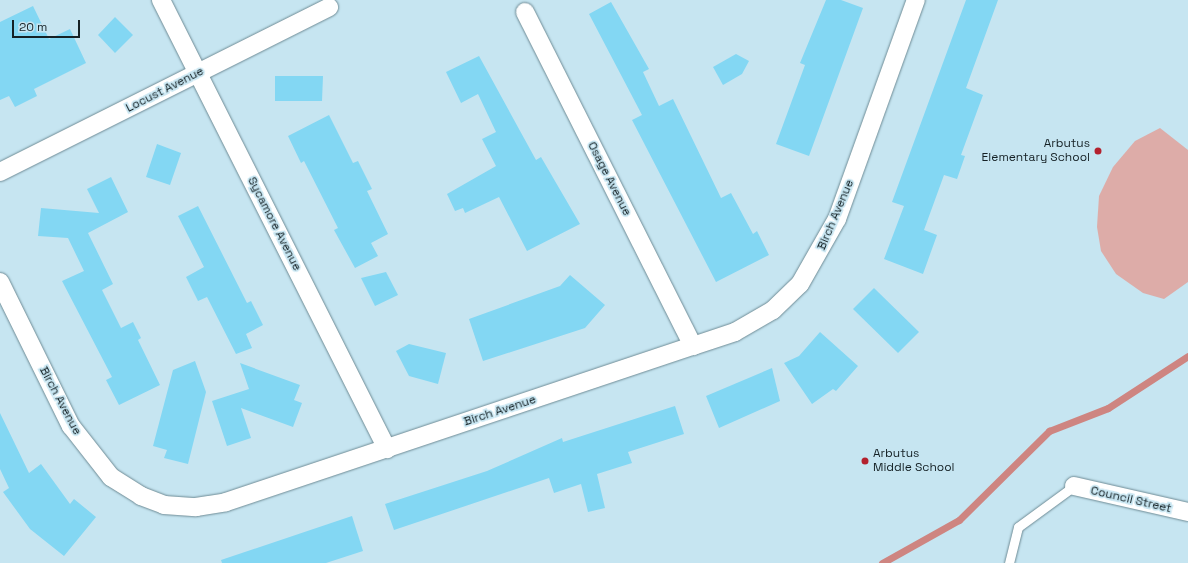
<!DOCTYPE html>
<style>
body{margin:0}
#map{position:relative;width:1188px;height:563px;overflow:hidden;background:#c6e5f1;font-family:"Space Grotesk",sans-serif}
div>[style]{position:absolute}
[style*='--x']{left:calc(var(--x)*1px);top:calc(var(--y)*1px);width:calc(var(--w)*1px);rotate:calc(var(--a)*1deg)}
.green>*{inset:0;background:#ddaca8}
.stream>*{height:7px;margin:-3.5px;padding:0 3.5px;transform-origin:3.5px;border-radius:3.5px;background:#ce8581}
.building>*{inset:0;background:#83d7f3}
.roads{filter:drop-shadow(0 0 1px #6e8b95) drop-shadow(0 0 1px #6e8b95)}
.lane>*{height:9px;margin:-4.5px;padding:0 4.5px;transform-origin:4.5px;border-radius:4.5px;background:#fff}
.street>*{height:18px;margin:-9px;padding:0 9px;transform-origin:9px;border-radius:9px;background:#fff}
.dots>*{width:11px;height:11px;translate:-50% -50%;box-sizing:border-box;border:2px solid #c6e5f1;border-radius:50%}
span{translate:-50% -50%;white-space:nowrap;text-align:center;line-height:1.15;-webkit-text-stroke:3.5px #c6e5f1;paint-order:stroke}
.street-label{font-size:12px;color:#152125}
.poi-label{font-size:12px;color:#152125}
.right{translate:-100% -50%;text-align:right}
.left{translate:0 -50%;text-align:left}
.scale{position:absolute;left:12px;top:20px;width:68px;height:18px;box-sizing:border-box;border:2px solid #152125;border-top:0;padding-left:5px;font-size:12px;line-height:14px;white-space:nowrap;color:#152125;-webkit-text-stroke:3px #c6e5f1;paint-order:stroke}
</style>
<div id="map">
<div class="green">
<i style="clip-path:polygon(1160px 128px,1188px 150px,1188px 282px,1164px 299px,1143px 293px,1116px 274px,1101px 251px,1097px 227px,1099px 196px,1113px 167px,1135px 141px)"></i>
</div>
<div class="stream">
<i style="--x:882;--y:563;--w:88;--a:-29.2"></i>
<i style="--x:959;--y:520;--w:127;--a:-44.7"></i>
<i style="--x:1049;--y:431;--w:63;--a:-21.3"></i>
<i style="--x:1108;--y:408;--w:95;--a:-33"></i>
</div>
<div class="building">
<i style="clip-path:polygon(826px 0,841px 0,863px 8px,809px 156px,776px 144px,805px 65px,800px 63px)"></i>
<i style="clip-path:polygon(966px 0,998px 0,966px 88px,983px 95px,961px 155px,965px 156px,957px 179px,944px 175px,924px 230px,937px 235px,923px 274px,884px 259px,904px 206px,892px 202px)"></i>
<i style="clip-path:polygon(611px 2px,649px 69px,643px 72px,659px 106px,673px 99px,721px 198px,731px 193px,753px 234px,757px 231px,769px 255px,716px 282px,632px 120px,642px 115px,589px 14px)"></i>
<i style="clip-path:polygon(33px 6px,49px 39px,70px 29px,86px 63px,34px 89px,37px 96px,15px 107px,9px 96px,0 100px,0 22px)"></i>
<i style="clip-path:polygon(115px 17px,133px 35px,115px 53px,98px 35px)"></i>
<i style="clip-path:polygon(736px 54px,749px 61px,742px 74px,723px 85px,713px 67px)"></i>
<i style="clip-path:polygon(479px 56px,536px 160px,541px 157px,580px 224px,527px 251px,499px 197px,465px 213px,463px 208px,455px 211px,447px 194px,496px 166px,482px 139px,496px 132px,478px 94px,461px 103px,446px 72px)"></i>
<i style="clip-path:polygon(275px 76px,323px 76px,322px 101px,275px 101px)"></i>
<i style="clip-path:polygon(329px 115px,353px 163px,358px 161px,372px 189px,367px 191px,388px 234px,371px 243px,378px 256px,355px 268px,334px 230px,338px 228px,304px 161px,301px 163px,288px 136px)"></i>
<i style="clip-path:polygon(157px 144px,181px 153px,170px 185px,146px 177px)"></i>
<i style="clip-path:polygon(111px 177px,128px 212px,88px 233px,113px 284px,102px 290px,121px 328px,133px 322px,141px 338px,138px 340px,160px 385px,119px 405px,106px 380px,112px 377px,62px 281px,84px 271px,68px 238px,38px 236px,41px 208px,99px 213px,87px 189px)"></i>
<i style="clip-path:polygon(198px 206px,247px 303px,251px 301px,263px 325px,246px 334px,252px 348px,236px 354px,207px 297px,198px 301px,186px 277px,204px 267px,178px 216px)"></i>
<i style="clip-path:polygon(386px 272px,398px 295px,375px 306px,361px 278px)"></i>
<i style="clip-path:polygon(570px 275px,605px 305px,585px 328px,483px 361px,469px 319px,560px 286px)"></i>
<i style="clip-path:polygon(874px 288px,919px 332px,898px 353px,853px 309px)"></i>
<i style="clip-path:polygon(820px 332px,858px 366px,836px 391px,833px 389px,812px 404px,784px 363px,799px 356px)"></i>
<i style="clip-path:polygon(409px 344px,446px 353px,438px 384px,409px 376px,396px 351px)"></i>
<i style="clip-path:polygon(195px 361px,206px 392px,188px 464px,164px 458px,167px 450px,153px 446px,173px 370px)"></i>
<i style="clip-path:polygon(240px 363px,300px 385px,294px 400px,302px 403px,293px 427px,241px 408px,251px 438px,227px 446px,212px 401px,249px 389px)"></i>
<i style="clip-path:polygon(772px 368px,780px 401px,719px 428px,706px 396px)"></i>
<i style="clip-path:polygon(675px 406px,684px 434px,628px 452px,632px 463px,597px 474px,605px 508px,588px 512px,581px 484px,554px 493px,549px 478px,394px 530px,385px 504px,487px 471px,562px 438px,563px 442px)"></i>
<i style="clip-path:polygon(0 413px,29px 473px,41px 464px,70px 504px,74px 499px,96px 517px,64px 556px,30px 529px,3px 492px,9px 488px,0 469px)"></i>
<i style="clip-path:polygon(352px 516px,363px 551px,326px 563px,222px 563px,221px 560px)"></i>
</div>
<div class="roads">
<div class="lane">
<i style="--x:1009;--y:563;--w:37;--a:-76"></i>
<i style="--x:1018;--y:527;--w:69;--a:-36.2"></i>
</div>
<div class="street">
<i style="--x:161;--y:0;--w:503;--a:63.28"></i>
<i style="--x:525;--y:12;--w:374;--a:63.3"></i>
<i style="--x:0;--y:172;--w:368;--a:-26.6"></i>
<i style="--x:0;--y:282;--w:161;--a:63.8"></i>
<i style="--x:71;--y:426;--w:65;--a:51.9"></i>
<i style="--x:111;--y:477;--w:36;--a:32"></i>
<i style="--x:141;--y:496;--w:25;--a:21"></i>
<i style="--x:164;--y:505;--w:32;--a:4"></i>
<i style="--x:196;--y:507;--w:30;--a:-9"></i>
<i style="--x:226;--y:502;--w:492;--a:-18.5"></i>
<i style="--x:693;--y:346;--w:44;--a:-18.4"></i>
<i style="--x:735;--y:332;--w:44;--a:-30.1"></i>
<i style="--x:773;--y:310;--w:37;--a:-44"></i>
<i style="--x:800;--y:284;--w:75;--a:-60.4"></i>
<i style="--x:837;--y:219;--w:233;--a:-70.2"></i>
<i style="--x:1074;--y:486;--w:117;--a:12.8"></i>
</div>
</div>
<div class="dots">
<i style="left:1098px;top:151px;background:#b3212e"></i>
<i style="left:865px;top:461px;background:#b3212e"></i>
</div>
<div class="street-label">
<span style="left:165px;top:90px;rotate:-27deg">Locust Avenue</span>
<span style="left:609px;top:179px;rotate:63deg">Osage Avenue</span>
<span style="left:836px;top:215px;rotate:-67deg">Birch Avenue</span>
<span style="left:274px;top:224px;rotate:63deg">Sycamore Avenue</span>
<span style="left:60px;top:401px;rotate:62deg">Birch Avenue</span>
<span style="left:500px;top:411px;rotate:-18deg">Birch Avenue</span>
<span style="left:1131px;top:500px;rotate:13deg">Council Street</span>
</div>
<div class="poi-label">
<span class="right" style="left:1090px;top:151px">Arbutus<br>Elementary School</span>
<span class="left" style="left:873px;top:461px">Arbutus<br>Middle School</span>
</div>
<div class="scale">20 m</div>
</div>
